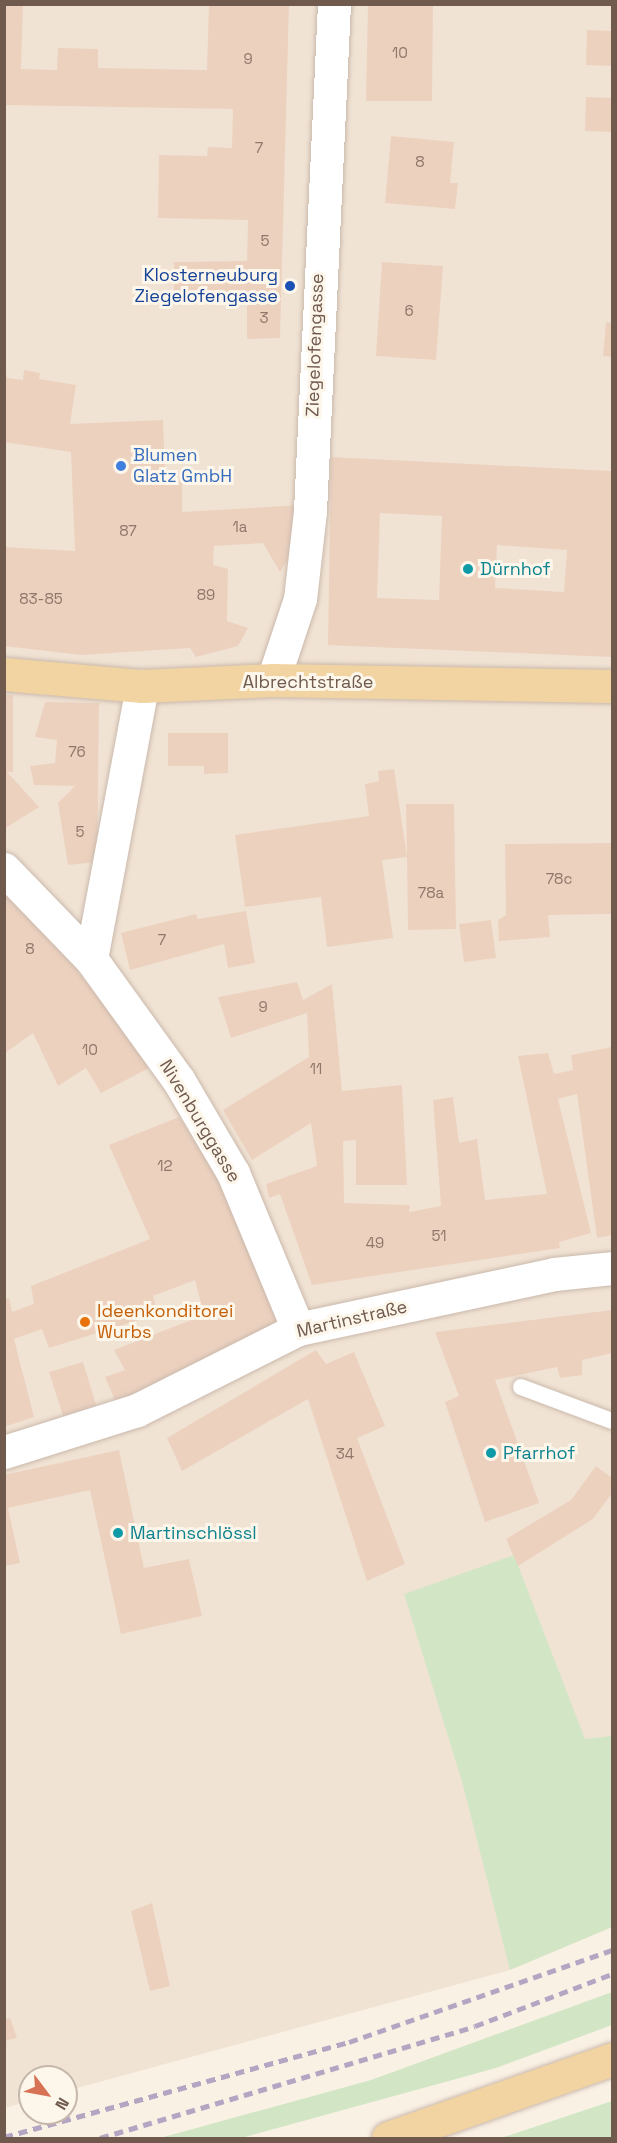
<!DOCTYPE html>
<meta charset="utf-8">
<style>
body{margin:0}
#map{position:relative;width:617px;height:2143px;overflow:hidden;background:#faf1e5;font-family:"Space Grotesk",sans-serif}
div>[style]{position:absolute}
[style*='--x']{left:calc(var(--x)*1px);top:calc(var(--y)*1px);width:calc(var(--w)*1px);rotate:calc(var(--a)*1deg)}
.residential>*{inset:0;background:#f1e3d4}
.green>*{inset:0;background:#d2e6c5}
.building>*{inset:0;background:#ecd1bf}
.roads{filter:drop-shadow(0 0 2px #cab9ac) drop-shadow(0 0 2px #cab9ac)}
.service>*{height:16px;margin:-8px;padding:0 8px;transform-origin:8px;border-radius:8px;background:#fff}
.minor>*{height:33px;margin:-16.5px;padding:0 16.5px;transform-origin:16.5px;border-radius:16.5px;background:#fff}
.primary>*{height:33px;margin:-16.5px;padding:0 16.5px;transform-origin:16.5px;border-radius:16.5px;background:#f2d4a3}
.rail>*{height:4.5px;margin-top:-2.25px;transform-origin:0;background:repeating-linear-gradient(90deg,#b4a5c2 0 9px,transparent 0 15px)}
.dots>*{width:16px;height:16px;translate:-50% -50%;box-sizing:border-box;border:3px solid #fdf6ea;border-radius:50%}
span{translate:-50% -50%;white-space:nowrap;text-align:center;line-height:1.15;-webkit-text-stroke:6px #fdf6ea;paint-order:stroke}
.number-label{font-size:15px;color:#8f776a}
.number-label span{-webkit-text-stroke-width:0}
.transit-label{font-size:18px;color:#164399}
.right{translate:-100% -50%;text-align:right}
.street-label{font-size:18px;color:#70594d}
.shop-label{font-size:18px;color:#366cbe}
.left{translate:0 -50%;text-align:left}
.culture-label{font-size:18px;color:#0d838f}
.food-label{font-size:18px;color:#c56008}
.frame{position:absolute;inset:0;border:6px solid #70594d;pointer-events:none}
.north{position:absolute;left:18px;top:2065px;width:60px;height:60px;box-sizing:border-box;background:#fdf6ea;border:2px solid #c5b7ab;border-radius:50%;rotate:122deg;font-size:16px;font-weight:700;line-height:24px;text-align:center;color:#70594d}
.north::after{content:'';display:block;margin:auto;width:21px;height:27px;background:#d87255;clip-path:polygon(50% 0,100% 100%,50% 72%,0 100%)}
</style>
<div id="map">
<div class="residential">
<i style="clip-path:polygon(5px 5px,612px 5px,612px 1927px,510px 1970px,66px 2091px,66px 2077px,30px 2077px,30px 2101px,5px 2108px)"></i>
</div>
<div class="green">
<i style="clip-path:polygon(514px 1555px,585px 1739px,612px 1736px,612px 1927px,510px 1970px,463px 1785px,404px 1594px)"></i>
<i style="clip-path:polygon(612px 1992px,612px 2025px,496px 2068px,241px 2138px,160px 2138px,371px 2080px)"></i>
<i style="clip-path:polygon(612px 2101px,612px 2138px,501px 2138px)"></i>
</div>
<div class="building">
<i style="clip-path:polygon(4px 4px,23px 4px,21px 69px,57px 70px,58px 48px,98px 49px,98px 68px,207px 70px,209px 4px,289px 4px,280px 338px,247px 339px,247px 296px,174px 297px,174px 262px,247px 261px,248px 220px,158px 218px,159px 155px,207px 156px,208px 147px,232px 148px,233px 109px,4px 105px)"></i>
<i style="clip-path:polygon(368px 4px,433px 4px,432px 101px,366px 101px)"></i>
<i style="clip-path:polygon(587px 30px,612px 31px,612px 66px,586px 65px)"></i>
<i style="clip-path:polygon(586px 97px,612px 98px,612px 132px,585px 131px)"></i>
<i style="clip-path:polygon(391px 136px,454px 142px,450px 183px,458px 183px,455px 209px,385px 203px)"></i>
<i style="clip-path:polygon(382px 262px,443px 266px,436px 360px,376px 356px)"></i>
<i style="clip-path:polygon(606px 322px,612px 323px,612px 357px,603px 356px)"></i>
<i style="clip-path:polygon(4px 366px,7px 378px,23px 380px,24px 370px,40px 373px,39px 379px,76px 385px,70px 424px,163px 420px,165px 472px,182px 471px,182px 512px,301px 505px,298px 542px,280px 572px,263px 543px,214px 546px,213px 565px,228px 569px,227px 621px,248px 628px,238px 646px,196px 657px,190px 648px,81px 655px,4px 646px,4px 547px,75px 551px,71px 452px,4px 442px)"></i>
<i style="clip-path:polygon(evenodd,331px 457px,612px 471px,612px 657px,328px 645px,331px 457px,380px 513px,442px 516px,439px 600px,377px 598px,380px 513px,331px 457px,497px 545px,567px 550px,564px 592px,495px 588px,497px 545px)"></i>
<i style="clip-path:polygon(4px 695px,13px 695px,13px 772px,4px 772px)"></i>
<i style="clip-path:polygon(45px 702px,99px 703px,97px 862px,68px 865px,58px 803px,75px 786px,34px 785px,30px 766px,55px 763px,57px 740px,35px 737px)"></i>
<i style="clip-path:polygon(168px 733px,228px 733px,228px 773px,204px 774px,204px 766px,168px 766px)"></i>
<i style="clip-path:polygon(394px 769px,407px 857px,406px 804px,454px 804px,456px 929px,408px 930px,407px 857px,382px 860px,393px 938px,327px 947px,321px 897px,245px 907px,235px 835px,369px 816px,365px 784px,379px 781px,378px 771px)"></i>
<i style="clip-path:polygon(7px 772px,39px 807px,4px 829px,4px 773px)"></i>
<i style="clip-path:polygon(612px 843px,612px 914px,548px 915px,550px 937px,499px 941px,498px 920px,506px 915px,505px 844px)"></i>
<i style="clip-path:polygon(5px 886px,101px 999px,151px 1067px,101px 1093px,86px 1068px,58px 1086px,33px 1033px,5px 1053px)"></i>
<i style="clip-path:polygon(246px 911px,255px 963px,228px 968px,224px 944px,130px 970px,121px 933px,196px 914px,198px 919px)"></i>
<i style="clip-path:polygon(491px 920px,496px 958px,464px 962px,459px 924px)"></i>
<i style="clip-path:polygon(297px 982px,303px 1000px,332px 984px,342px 1091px,402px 1085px,407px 1185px,356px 1185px,356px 1140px,343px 1141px,344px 1203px,410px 1205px,409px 1212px,441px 1206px,433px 1100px,453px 1097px,459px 1143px,477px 1139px,485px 1200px,547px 1194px,518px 1056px,548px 1053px,554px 1074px,573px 1070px,571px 1055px,612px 1047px,612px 1235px,597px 1238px,577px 1094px,558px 1099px,591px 1233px,559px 1242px,560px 1248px,312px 1285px,280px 1194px,269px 1198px,266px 1184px,317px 1166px,311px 1123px,252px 1160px,223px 1110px,309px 1057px,307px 1013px,231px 1038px,218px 997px)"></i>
<i style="clip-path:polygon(179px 1117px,224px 1188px,278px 1312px,273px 1332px,117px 1405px,105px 1377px,125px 1370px,114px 1350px,204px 1315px,195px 1280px,153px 1296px,158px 1314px,49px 1348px,42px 1329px,14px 1339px,34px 1417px,4px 1427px,4px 1299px,9px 1298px,12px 1312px,34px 1304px,31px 1286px,150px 1239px,109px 1145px)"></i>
<i style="clip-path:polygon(612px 1310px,612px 1353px,582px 1360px,582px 1375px,560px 1378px,557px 1367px,495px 1380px,539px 1503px,485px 1522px,445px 1402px,459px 1396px,435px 1332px)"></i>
<i style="clip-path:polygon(316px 1350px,326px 1364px,354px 1352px,385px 1426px,357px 1438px,405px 1564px,367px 1581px,308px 1399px,182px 1471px,167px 1438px)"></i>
<i style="clip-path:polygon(83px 1362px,96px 1405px,63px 1416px,49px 1372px)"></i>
<i style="clip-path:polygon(119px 1450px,144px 1568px,189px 1559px,202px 1616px,121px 1634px,90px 1490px,8px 1508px,20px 1563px,4px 1566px,4px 1475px)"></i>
<i style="clip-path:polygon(596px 1466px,612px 1478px,612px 1493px,593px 1519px,518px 1566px,506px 1539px,571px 1500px)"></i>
<i style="clip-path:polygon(152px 1903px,170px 1986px,150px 1991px,131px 1911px)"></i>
<i style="clip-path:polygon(10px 2018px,17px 2038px,4px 2041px,4px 2019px)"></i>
</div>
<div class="roads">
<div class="service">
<i style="--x:521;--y:1387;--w:97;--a:20.5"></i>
</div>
<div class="minor">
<i style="--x:273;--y:680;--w:85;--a:-71.6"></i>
<i style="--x:300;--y:599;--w:89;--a:-83.5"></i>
<i style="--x:310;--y:511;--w:508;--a:-87.29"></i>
<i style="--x:4;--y:869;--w:125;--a:46"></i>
<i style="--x:91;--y:959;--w:150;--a:54.2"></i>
<i style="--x:179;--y:1081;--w:107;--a:59.6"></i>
<i style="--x:233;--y:1173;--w:169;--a:67.4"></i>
<i style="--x:91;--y:959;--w:278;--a:-79.4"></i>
<i style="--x:4;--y:1452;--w:139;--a:-17.5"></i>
<i style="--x:137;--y:1410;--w:180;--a:-26.7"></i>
<i style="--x:298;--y:1329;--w:262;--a:-12.1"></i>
<i style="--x:554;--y:1274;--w:58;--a:-5.9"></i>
</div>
<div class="primary">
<i style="--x:4;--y:674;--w:139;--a:5"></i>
<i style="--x:142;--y:686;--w:131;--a:-2.6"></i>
<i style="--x:273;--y:680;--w:339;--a:1"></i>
<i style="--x:388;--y:2138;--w:238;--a:-19.4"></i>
</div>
</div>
<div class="rail">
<i style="--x:4;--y:2137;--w:358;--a:-15.4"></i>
<i style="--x:349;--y:2042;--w:279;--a:-19.3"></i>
<i style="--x:100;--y:2138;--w:391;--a:-16.6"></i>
<i style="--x:475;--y:2026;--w:147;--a:-20.8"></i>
</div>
<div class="dots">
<i style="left:290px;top:286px;background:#1a4fb4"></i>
<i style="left:121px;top:466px;background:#3f7fe0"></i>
<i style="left:468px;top:569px;background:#0f9aa8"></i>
<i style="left:85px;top:1322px;background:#e8710a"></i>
<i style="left:491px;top:1453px;background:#0f9aa8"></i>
<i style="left:118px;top:1533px;background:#0f9aa8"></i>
</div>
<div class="number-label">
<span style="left:400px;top:53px">10</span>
<span style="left:248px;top:59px">9</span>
<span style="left:259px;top:148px">7</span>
<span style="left:420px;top:162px">8</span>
<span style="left:265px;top:241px">5</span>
<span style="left:409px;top:311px">6</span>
<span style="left:264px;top:318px">3</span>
<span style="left:240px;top:527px">1a</span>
<span style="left:128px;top:531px">87</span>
<span style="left:206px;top:595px">89</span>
<span style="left:41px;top:599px">83-85</span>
<span style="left:77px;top:752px">76</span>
<span style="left:80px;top:832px">5</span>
<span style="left:559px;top:879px">78c</span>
<span style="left:431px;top:893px">78a</span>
<span style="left:162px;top:940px">7</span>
<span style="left:30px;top:949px">8</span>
<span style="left:263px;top:1007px">9</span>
<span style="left:90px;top:1050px">10</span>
<span style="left:316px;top:1069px">11</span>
<span style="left:165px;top:1166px">12</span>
<span style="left:439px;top:1236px">51</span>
<span style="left:375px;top:1243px">49</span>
<span style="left:345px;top:1454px">34</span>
</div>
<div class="transit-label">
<span class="right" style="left:278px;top:286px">Klosterneuburg<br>Ziegelofengasse</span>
</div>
<div class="street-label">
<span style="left:315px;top:345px;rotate:-88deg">Ziegelofengasse</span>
<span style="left:308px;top:682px">Albrechtstraße</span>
<span style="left:200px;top:1121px;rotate:59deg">Nivenburggasse</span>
<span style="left:352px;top:1319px;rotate:-13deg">Martinstraße</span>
</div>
<div class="shop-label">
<span class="left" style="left:133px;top:466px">Blumen<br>Glatz GmbH</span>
</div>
<div class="culture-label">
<span class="left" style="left:480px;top:569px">Dürnhof</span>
<span class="left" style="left:503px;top:1453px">Pfarrhof</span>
<span class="left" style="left:130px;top:1533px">Martinschlössl</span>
</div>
<div class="food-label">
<span class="left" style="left:97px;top:1322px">Ideenkonditorei<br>Wurbs</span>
</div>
<div class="frame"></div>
<div class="north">N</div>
</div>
